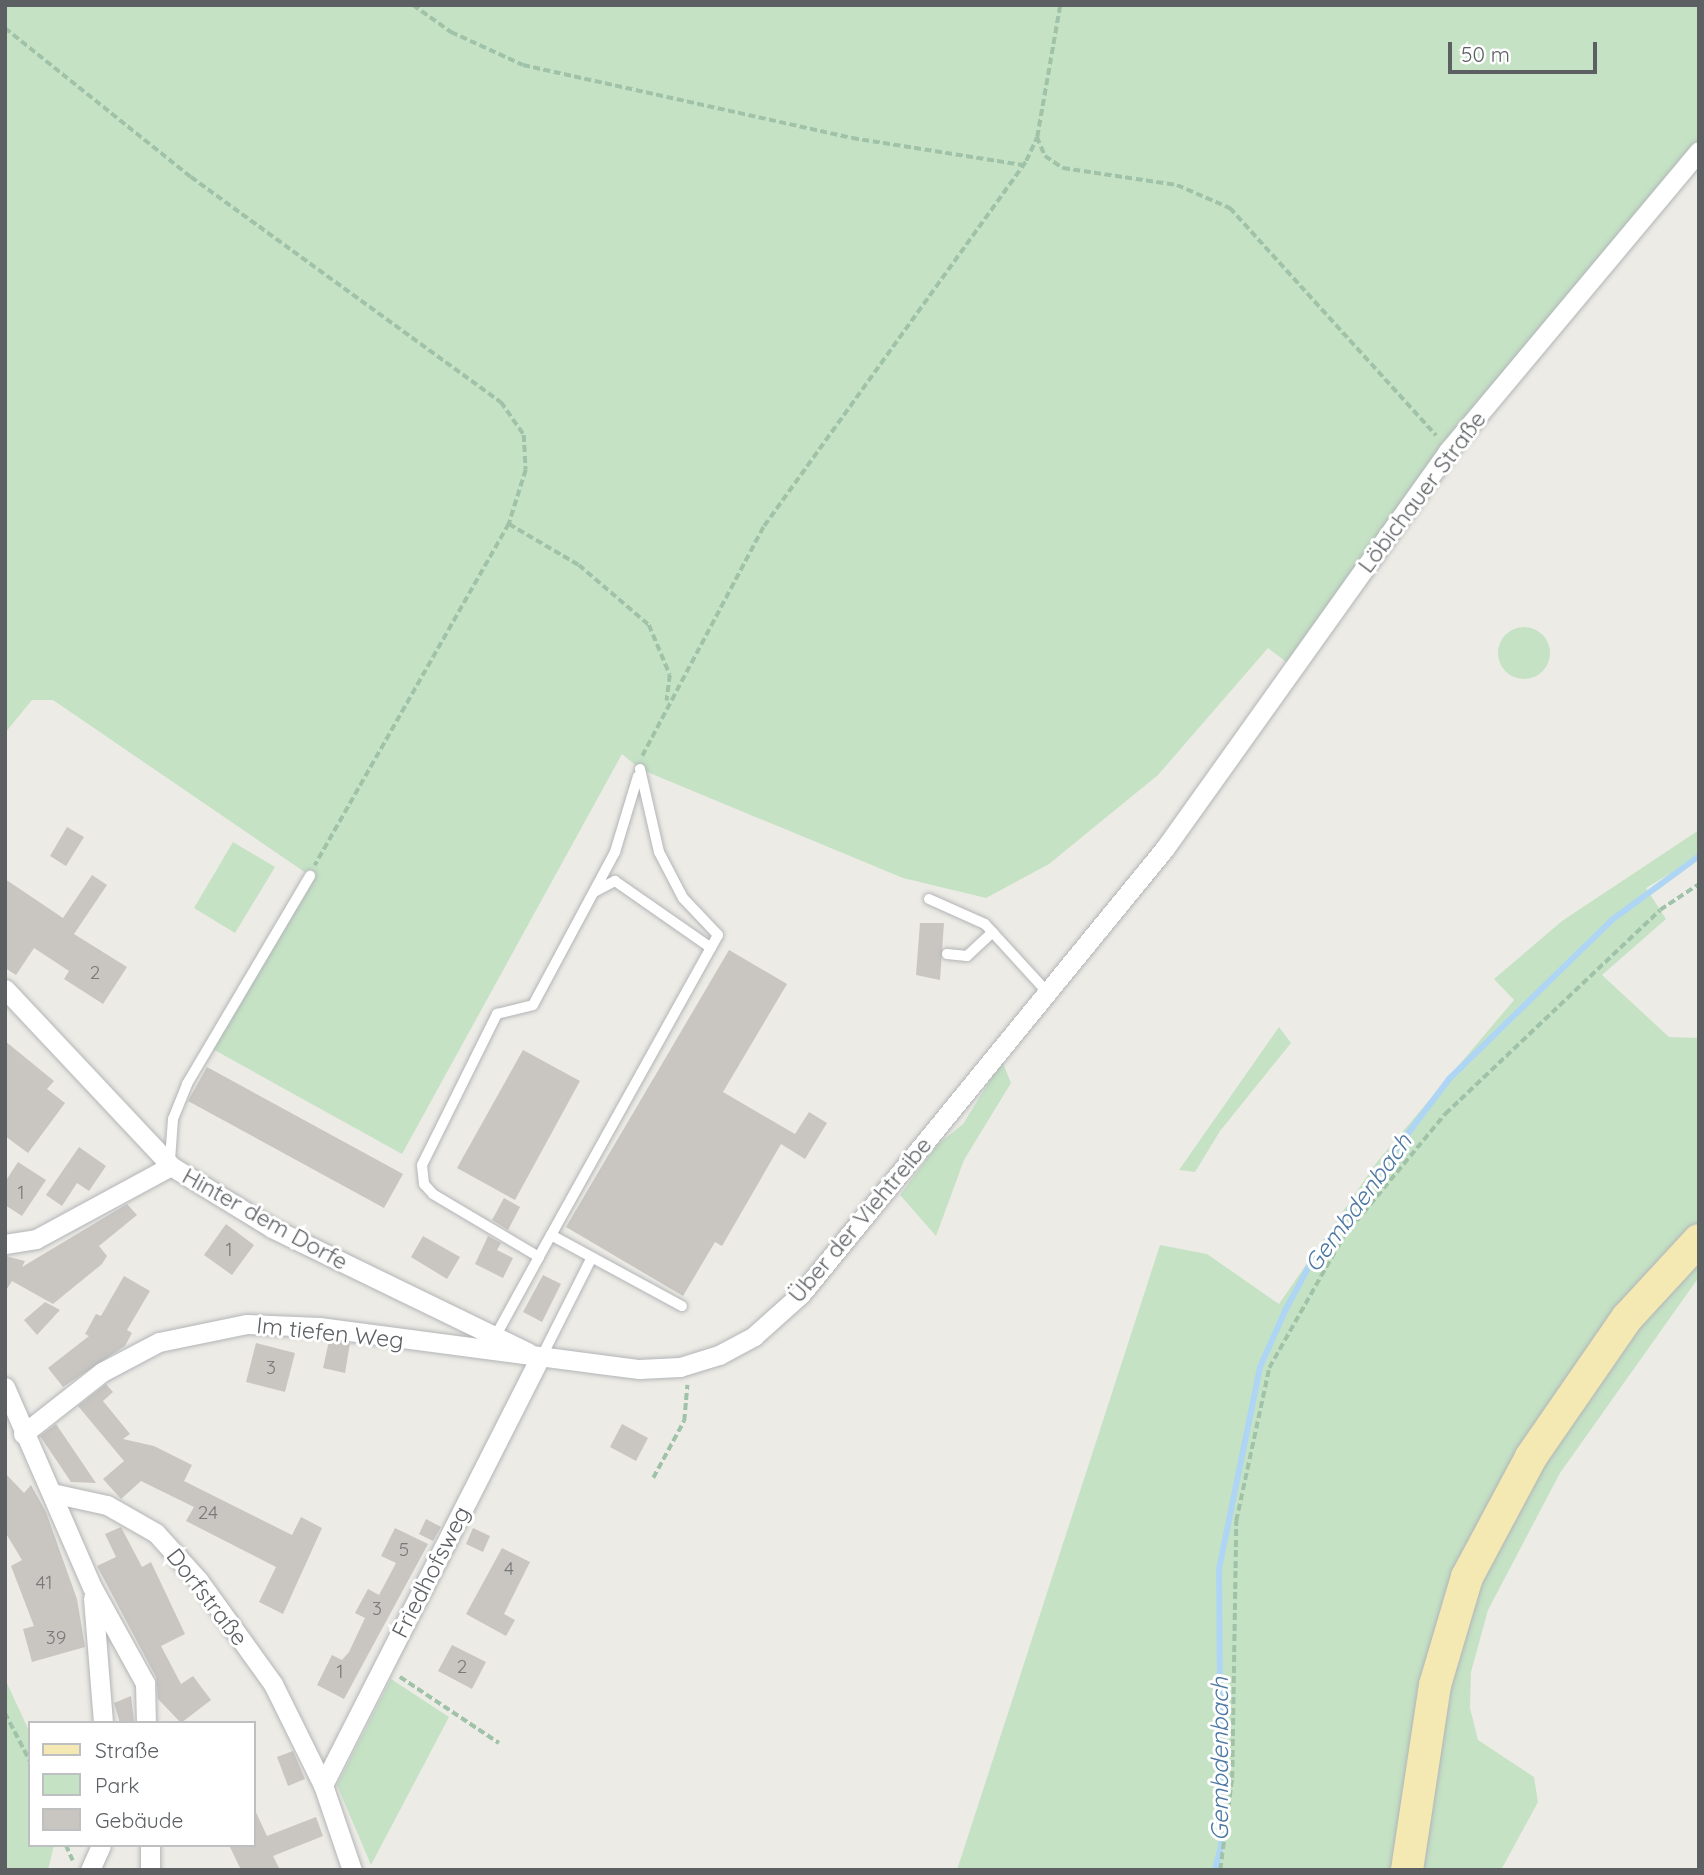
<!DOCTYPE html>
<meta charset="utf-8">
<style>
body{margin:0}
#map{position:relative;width:1704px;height:1875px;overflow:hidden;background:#edebe5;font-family:Quicksand,sans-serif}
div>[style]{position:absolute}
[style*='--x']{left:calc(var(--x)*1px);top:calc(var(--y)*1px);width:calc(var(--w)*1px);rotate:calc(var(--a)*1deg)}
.green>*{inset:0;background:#c5e2c5}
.round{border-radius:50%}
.stream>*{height:6px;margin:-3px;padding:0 3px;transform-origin:3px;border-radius:3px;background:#aed6f4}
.building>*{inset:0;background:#c9c6c2}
.path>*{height:3.5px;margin-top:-1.75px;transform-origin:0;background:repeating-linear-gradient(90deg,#9fc2a9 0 7px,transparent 0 10.5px)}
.roads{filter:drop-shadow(0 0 2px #b2b5b8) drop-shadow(0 0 2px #b2b5b8)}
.service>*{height:10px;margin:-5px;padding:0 5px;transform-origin:5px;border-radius:5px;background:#fff}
.minor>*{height:19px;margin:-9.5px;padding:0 9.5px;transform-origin:9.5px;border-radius:9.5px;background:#fff}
.primary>*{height:32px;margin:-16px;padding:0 16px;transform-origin:16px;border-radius:16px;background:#f5e9b3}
span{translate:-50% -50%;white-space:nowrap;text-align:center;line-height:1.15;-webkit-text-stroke:6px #fff;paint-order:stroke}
.number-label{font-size:19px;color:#787a7b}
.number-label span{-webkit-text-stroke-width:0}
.street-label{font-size:23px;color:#5d6063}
.water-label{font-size:24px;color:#4d78a4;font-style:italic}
.frame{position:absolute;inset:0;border:7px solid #5d6063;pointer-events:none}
.legend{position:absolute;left:28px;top:1721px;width:228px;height:126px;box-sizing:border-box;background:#fff;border:2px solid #bebfc1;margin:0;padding:9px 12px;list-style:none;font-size:21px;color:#5d6063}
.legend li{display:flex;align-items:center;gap:14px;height:35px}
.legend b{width:35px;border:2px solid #bebfc1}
.scale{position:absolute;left:1448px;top:42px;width:149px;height:32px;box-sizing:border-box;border:4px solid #5d6063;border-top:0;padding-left:9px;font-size:21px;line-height:24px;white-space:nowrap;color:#5d6063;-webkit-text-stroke:5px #fff;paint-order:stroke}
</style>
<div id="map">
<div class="green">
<i style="clip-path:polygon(5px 5px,1699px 5px,1699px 151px,1531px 355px,1294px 668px,1268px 648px,1158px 775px,1049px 864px,986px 898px,903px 878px,640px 769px,622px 754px,402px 1154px,209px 1047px,309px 875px,53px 700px,32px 700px,5px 733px)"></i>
<i class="round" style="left:1498px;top:627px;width:52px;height:52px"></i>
<i style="clip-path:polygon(1699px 830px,1699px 856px,1646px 888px,1666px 919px,1602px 975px,1669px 1037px,1699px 1038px,1699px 1223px,1678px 1245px,1474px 1540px,1407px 1870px,957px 1870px,1160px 1245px,1207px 1254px,1279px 1304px,1377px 1162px,1514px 1000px,1494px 979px,1562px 921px)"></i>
<i style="clip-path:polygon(233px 842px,275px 867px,235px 933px,194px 908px)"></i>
<i style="clip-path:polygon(1279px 1027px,1291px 1043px,1220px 1131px,1195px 1172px,1179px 1170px)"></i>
<i style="clip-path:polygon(1002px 1061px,1011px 1083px,964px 1160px,936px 1236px,900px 1195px,937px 1145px,963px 1124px)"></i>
<i style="clip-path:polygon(1699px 1252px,1699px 1277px,1560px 1473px,1488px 1610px,1471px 1672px,1470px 1708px,1478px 1740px,1534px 1777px,1538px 1802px,1501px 1870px,1417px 1870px,1451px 1668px,1480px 1576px,1556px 1434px)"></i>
<i style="clip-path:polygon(5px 1679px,30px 1733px,30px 1845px,54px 1845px,48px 1870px,5px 1870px)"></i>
<i style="clip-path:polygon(391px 1679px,449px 1717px,371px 1865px,337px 1785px)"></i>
</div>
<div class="stream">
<i style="--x:1215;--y:1870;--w:25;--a:-76"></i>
<i style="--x:1221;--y:1846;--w:277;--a:-90.4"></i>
<i style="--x:1219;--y:1569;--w:206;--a:-78.5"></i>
<i style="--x:1260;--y:1367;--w:64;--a:-65.9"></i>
<i style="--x:1286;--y:1309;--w:59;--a:-61.7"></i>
<i style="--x:1314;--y:1257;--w:223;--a:-52.8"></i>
<i style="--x:1449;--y:1079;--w:229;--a:-44.3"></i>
<i style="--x:1613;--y:919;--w:107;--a:-36.2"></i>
</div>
<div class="building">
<i style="clip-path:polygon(67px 827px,84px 837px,66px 866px,50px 856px)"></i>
<i style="clip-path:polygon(92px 875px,107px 885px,74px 934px,127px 967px,103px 1004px,64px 979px,69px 971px,34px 948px,16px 975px,5px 968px,5px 879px,63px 918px)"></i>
<i style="clip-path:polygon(920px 923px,944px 923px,940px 980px,916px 975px)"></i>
<i style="clip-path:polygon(729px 950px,787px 984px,723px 1092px,795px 1134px,809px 1112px,827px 1123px,805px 1159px,781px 1144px,722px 1246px,715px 1242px,683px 1296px,566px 1227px)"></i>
<i style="clip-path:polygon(5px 1041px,54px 1081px,47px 1089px,65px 1103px,28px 1153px,5px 1136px)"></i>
<i style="clip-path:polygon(523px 1050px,580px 1081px,515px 1200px,457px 1168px)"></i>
<i style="clip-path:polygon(207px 1067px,403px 1174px,384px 1208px,188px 1101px)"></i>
<i style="clip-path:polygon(79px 1147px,106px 1166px,89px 1191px,77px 1183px,62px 1206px,46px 1195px)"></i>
<i style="clip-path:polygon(18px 1162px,46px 1180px,22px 1216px,5px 1205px,5px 1182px)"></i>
<i style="clip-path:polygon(504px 1198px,520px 1207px,508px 1230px,492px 1220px)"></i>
<i style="clip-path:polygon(127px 1204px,137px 1215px,99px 1246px,107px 1256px,102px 1264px,53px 1304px,12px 1281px,5px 1292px,5px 1256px,25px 1261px,22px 1267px)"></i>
<i style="clip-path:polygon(226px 1224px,254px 1245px,232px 1275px,204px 1255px)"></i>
<i style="clip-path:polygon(423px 1236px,460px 1257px,447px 1279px,411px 1257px)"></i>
<i style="clip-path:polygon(488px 1236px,501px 1243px,497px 1250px,513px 1258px,503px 1278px,475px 1264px)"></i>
<i style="clip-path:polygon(543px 1275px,561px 1284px,542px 1322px,523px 1312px)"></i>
<i style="clip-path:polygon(124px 1276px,150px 1291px,127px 1330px,132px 1333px,125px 1346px,63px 1387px,48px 1368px,89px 1336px,85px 1334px,96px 1314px,101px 1316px)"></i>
<i style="clip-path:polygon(45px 1302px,60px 1310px,37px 1335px,24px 1320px)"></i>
<i style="clip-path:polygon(329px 1341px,350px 1343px,345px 1373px,323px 1368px)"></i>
<i style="clip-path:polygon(256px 1343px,295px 1353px,285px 1392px,246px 1382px)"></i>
<i style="clip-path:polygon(106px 1384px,113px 1392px,103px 1401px,130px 1434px,123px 1439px,154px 1446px,192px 1465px,184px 1481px,292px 1535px,301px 1517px,322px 1528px,283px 1614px,259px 1602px,276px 1567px,186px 1521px,194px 1507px,141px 1481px,121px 1499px,103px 1479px,124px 1461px,78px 1406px)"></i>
<i style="clip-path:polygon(56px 1424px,96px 1483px,71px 1482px,40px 1436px)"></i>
<i style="clip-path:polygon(622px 1424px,648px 1438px,636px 1461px,610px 1447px)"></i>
<i style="clip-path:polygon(5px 1473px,24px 1493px,31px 1485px,46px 1512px,77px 1599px,85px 1647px,32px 1662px,23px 1629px,34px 1626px,11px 1566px,22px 1560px,5px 1532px)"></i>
<i style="clip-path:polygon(426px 1519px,441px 1527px,433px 1541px,419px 1534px)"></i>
<i style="clip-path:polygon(121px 1527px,142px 1567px,151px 1562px,185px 1634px,161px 1646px,181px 1684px,193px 1676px,211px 1700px,181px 1723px,158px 1699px,156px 1677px,97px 1566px,116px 1557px,105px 1534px)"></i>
<i style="clip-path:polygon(395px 1528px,428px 1544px,344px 1699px,317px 1685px,332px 1655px,342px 1660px,349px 1652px,365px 1618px,355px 1613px,368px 1589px,379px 1595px,396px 1563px,381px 1556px)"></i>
<i style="clip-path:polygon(473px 1528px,490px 1536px,483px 1552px,466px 1544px)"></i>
<i style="clip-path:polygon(502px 1548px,530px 1562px,504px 1614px,515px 1620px,506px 1636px,466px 1614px)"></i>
<i style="clip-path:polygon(452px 1645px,486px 1662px,472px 1689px,438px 1671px)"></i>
<i style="clip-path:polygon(131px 1696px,134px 1721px,120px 1723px,114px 1703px)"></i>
<i style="clip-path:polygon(293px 1751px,305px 1779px,288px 1786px,277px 1757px)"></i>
<i style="clip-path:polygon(254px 1808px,267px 1836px,316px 1817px,323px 1836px,273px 1856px,280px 1870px,241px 1870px,229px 1845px,254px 1845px)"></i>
</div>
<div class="path">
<i style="--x:413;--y:5;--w:47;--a:35.4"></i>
<i style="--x:451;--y:32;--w:79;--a:24.6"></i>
<i style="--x:523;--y:65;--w:337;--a:12.5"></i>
<i style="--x:852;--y:138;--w:173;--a:9"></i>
<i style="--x:5;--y:28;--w:238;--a:38.7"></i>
<i style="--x:191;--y:177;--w:383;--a:36"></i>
<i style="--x:501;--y:402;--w:40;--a:55.1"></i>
<i style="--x:524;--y:435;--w:35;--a:87"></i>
<i style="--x:526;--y:470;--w:57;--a:107.5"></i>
<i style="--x:509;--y:524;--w:393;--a:119.6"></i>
<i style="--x:1037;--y:137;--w:134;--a:-80.1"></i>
<i style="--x:509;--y:524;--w:81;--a:30.4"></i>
<i style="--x:579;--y:565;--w:92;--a:40.6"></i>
<i style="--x:649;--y:625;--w:54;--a:67.2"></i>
<i style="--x:670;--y:675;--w:26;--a:97"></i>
<i style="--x:642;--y:756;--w:260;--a:-62.1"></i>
<i style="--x:764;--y:526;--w:449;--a:-54.3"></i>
<i style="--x:1026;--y:161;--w:26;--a:-65"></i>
<i style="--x:1037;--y:137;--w:21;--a:67"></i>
<i style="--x:1045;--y:156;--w:22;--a:34"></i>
<i style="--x:1063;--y:168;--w:115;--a:8.5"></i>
<i style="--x:1177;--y:185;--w:58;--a:23.5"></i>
<i style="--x:1230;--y:208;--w:307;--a:47.8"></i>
<i style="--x:653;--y:1478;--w:65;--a:-61.5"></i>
<i style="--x:684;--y:1421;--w:36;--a:-85"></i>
<i style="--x:400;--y:1677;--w:119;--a:33.7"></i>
<i style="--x:5;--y:1713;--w:54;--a:62.5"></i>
<i style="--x:66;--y:1845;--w:17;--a:66"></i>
<i style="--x:1220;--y:1870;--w:93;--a:-82.6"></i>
<i style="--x:1232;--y:1778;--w:257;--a:-89.1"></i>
<i style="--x:1236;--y:1521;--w:157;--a:-77.8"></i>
<i style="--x:1269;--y:1368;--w:150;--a:-60.5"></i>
<i style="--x:1343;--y:1237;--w:160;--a:-50.3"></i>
<i style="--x:1445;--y:1114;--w:296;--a:-43.5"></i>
<i style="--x:1660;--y:910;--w:47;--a:-33.7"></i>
</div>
<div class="roads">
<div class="service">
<i style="--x:640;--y:769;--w:85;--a:77.1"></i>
<i style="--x:659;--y:852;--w:52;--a:62.4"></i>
<i style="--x:683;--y:898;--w:51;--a:46.6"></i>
<i style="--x:718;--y:935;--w:343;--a:119.1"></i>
<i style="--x:551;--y:1235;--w:149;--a:28.5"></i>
<i style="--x:594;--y:892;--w:24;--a:-28"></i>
<i style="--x:615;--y:881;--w:117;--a:34.9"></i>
<i style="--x:929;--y:899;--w:61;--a:24.1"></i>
<i style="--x:985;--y:924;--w:93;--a:47.6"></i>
<i style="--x:947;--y:954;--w:20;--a:6"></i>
<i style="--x:967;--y:956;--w:35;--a:-43"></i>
<i style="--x:170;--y:1160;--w:41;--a:-85.8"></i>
<i style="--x:173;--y:1119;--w:38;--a:-68"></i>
<i style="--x:187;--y:1084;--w:242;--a:-59.4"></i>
<i style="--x:551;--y:1235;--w:25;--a:119"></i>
<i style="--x:539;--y:1257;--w:123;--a:-149.3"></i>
<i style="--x:433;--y:1194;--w:13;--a:-132"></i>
<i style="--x:424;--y:1184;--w:19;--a:-96"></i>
<i style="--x:422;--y:1165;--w:169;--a:-63.6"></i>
<i style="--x:497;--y:1014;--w:37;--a:-14"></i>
<i style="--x:533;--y:1005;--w:174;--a:-61.8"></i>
<i style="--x:615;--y:852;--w:79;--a:-73.2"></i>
<i style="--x:495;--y:1337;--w:91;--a:-61.2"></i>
<i style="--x:541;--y:1358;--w:109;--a:-63.2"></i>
</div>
<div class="minor">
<i style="--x:5;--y:989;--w:243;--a:46.8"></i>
<i style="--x:171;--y:1166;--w:119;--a:31.5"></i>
<i style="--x:272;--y:1228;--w:284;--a:25.9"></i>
<i style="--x:5;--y:1244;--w:31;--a:-9"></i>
<i style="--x:36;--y:1239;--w:153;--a:-28.4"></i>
<i style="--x:5;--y:1387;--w:218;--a:66.5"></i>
<i style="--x:92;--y:1587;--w:110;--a:61.1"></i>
<i style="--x:145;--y:1683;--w:40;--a:88.6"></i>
<i style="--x:23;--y:1434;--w:100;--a:-38.1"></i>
<i style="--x:102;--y:1372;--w:64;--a:-27.8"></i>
<i style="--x:159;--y:1342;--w:90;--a:-11.6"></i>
<i style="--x:247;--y:1324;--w:72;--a:2.4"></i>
<i style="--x:319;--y:1327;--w:323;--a:7.5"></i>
<i style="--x:639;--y:1369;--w:41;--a:-2.8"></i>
<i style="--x:680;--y:1367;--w:41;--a:-17.1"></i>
<i style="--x:719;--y:1355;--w:40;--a:-28"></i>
<i style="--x:754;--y:1336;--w:63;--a:-41.8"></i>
<i style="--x:801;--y:1294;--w:576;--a:-50.78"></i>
<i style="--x:1165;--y:848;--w:488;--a:-54.5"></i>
<i style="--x:1448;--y:451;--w:391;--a:-50.1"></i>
<i style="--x:52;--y:1493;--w:56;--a:12.3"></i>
<i style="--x:107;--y:1505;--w:56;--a:29.7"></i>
<i style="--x:156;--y:1533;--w:64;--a:48.1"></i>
<i style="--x:199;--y:1581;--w:127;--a:54.3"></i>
<i style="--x:273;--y:1684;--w:113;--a:63.7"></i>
<i style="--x:323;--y:1785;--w:90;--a:71.2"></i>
<i style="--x:93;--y:1598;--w:125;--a:85.4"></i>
<i style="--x:323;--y:1785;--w:479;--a:-63.1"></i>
<i style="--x:150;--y:1845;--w:25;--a:90"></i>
<i style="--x:90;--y:1870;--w:27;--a:-66"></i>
</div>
<div class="primary">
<i style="--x:1407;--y:1870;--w:187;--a:-81.4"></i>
<i style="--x:1435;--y:1685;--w:113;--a:-73.5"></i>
<i style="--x:1467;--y:1577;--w:136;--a:-61.9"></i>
<i style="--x:1531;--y:1457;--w:169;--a:-55.4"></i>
<i style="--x:1627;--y:1318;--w:106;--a:-47.3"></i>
</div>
</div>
<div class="number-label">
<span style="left:95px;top:973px">2</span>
<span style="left:21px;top:1193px">1</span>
<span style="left:229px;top:1250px">1</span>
<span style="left:271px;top:1368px">3</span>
<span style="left:208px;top:1513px">24</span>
<span style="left:404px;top:1550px">5</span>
<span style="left:509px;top:1569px">4</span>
<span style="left:44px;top:1583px">41</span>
<span style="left:377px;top:1609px">3</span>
<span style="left:56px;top:1638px">39</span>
<span style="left:462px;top:1667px">2</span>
<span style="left:340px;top:1672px">1</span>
</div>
<div class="street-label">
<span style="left:1422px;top:492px;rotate:-53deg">Löbichauer Straße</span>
<span style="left:265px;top:1219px;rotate:29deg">Hinter dem Dorfe</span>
<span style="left:860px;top:1220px;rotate:-50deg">Über der Viehtreibe</span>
<span style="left:330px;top:1333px;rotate:6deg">Im tiefen Weg</span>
<span style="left:431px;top:1572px;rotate:-63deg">Friedhofsweg</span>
<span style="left:207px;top:1597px;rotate:52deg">Dorfstraße</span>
</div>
<div class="water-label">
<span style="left:1358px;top:1203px;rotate:-54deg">Gembdenbach</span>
<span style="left:1220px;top:1759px;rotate:-90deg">Gembdenbach</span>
</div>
<div class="frame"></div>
<ul class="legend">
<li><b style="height:9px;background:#f5e9b3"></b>Straße</li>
<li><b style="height:19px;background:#c5e2c5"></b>Park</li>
<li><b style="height:19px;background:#c9c6c2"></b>Gebäude</li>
</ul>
<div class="scale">50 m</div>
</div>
